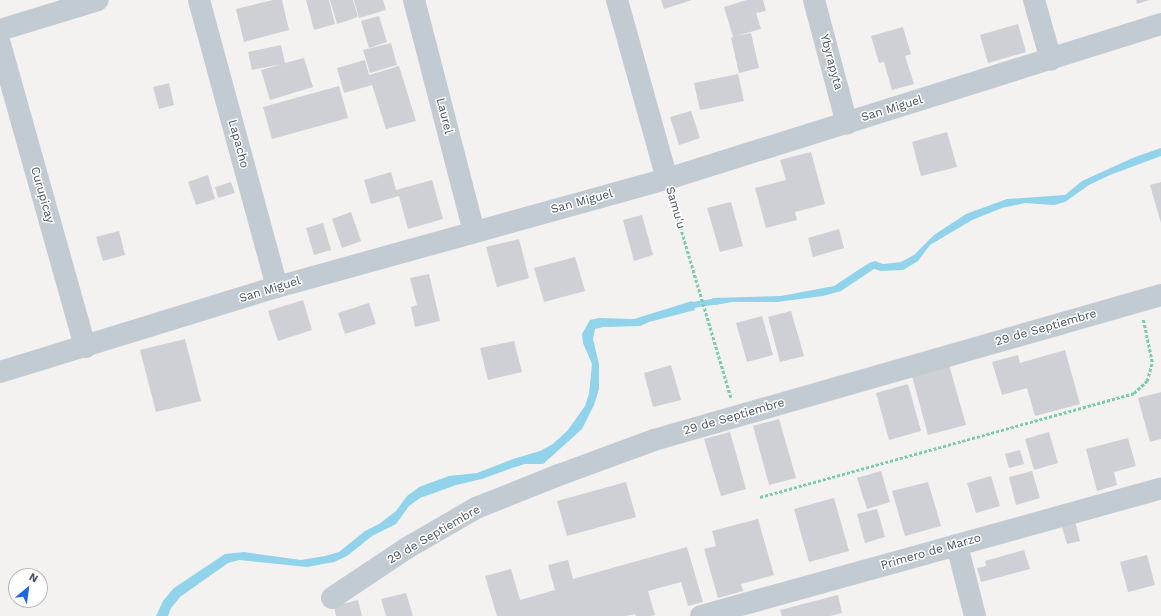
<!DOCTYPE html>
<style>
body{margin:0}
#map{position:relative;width:1161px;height:616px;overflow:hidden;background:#f4f1f1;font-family:"Work Sans",sans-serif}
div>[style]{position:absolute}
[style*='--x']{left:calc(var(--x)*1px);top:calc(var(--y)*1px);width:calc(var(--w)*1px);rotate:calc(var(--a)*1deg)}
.water>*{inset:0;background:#90d3eb}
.stream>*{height:5.5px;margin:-2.75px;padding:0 2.75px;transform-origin:2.75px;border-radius:2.75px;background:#90d3eb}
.building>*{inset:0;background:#ced0d5}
.path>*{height:2.5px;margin-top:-1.25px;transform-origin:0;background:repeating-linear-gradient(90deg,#7acda9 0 3px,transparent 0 5px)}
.minor>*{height:22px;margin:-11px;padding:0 11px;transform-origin:11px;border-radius:11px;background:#c2cbd2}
span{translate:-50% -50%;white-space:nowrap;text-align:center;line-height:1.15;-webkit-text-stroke:3px #fff;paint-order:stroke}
.street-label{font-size:12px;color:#49535f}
.north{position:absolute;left:8px;top:568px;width:40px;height:40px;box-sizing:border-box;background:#fff;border:1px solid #b6babf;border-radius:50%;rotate:29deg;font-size:11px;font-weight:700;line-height:16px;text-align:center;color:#49535f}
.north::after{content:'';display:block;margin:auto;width:14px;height:18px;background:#1d68e2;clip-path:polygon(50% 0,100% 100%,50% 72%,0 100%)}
</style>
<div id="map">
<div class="water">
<i style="clip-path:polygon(1161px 148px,1161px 156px,1110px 175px,1089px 185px,1065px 202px,1054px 205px,1025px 203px,1002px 208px,972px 220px,930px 245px,918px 261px,903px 270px,881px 271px,874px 269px,841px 291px,823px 296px,777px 302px,732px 302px,715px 305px,712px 298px,781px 296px,834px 286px,869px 263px,875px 261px,883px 264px,901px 262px,914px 255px,934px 235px,966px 214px,1007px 199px,1065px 195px,1082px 181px,1135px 157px)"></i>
<i style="clip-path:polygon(692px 301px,695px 310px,649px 322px,640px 326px,603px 327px,595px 329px,593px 339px,599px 364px,599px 389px,594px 405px,582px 429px,543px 464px,525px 464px,512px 468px,482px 479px,456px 485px,420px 498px,409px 506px,396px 524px,372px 536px,347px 556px,334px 562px,307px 567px,239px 560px,228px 563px,180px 597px,171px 608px,168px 616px,156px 616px,163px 601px,174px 588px,225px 554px,244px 552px,301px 560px,325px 556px,339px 552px,365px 531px,379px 524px,396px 511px,407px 496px,419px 487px,449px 476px,477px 473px,513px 459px,540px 451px,553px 444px,568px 430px,585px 406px,589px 394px,592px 364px,583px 343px,582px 334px,590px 320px,599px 318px,634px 319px)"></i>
</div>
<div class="stream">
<i style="--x:687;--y:306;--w:33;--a:-9"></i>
</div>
<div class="building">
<i style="clip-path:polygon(273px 0,282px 0,289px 30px,244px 42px,236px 9px)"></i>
<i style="clip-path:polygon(306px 0,329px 0,335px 24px,314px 30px)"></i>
<i style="clip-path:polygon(330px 0,353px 0,358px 17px,337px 24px)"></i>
<i style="clip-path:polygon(354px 0,383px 0,386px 10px,359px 18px)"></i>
<i style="clip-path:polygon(661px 0,692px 0,664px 9px)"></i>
<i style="clip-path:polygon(747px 0,763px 0,766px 11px,756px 13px,761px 29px,736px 36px,751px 33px,759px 68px,739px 73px,731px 38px,733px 37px,724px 7px)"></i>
<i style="clip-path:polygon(1136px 0,1150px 0,1137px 4px)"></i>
<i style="clip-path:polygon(379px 16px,387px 42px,369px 48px,361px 21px)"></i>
<i style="clip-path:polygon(1018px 24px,1026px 52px,988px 63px,980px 35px)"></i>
<i style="clip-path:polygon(903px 27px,911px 54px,905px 56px,914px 84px,892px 90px,884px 62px,879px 63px,871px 36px)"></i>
<i style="clip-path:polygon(391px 43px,397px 65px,370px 73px,363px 50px)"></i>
<i style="clip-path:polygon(281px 45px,285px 63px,304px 58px,313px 87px,270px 100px,261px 70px,282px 64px,252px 70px,248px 52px)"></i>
<i style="clip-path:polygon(365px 60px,369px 75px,399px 66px,416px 121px,386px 129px,372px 85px,344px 93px,337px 68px)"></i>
<i style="clip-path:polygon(738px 74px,744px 101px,700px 110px,694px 83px)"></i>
<i style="clip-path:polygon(169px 83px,174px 105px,159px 109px,153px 87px)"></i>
<i style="clip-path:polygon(339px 86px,348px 118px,272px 139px,263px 107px)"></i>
<i style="clip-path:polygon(691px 111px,700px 138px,679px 145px,670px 117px)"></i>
<i style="clip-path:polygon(947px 132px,957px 167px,921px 176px,912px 142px)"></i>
<i style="clip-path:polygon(811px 152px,825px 204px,795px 212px,797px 220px,766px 228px,755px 188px,786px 180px,780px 160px)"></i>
<i style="clip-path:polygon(391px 172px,396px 190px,432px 180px,443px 219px,408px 229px,399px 196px,371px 204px,364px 180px)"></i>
<i style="clip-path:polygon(208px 175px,215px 199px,196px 205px,188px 182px)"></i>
<i style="clip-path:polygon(231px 182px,235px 193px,218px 198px,215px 187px)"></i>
<i style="clip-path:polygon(1161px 182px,1161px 223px,1150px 185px)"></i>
<i style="clip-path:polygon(731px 202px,743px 246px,720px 252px,707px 208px)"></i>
<i style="clip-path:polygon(351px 212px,361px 241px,342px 248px,332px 219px)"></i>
<i style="clip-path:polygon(642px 215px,653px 255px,634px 261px,623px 220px)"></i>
<i style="clip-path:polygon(323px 223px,331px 250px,314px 255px,306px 228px)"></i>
<i style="clip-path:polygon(839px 229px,844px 248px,813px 257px,808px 238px)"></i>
<i style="clip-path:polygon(119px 231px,125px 255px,103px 261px,96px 237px)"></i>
<i style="clip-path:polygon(519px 239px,529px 278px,497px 287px,486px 247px)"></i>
<i style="clip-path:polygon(575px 257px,585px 291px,544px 302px,534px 268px)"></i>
<i style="clip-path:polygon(429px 274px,440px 321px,415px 327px,411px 307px,417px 305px,410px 278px)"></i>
<i style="clip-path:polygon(303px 300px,312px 330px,278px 341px,268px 311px)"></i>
<i style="clip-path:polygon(369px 303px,376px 324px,345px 334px,338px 313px)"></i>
<i style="clip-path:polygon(791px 311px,804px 356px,780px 362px,768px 317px)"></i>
<i style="clip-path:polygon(762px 316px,773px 355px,747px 362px,736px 323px)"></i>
<i style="clip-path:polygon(185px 339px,201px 401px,156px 412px,140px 350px)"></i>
<i style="clip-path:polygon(514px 341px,522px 372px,488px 380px,480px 348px)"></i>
<i style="clip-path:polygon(1065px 350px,1080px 404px,1035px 416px,1027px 388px,1002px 395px,992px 362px,1018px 355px,1020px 363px)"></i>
<i style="clip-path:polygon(671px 365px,681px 400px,653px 407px,644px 373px)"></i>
<i style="clip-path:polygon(949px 365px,966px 425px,928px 435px,912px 376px)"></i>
<i style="clip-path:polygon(908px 384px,921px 431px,889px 440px,876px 393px)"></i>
<i style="clip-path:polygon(1161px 392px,1161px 439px,1150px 442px,1138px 398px)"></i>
<i style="clip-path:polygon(779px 419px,796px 478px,769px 485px,753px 426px)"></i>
<i style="clip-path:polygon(730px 432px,746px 489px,721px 496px,704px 439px)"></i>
<i style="clip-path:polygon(1049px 432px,1058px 463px,1034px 470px,1025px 439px)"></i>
<i style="clip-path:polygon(1128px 438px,1136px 466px,1114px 472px,1117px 485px,1097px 491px,1086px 449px)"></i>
<i style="clip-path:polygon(1020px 450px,1024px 464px,1009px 468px,1005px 454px)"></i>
<i style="clip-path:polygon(881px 471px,890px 502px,867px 509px,857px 478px)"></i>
<i style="clip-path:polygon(1032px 471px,1040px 498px,1016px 505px,1009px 477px)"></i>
<i style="clip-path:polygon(991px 476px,1000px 506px,976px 513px,967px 483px)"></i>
<i style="clip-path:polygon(626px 482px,636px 517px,567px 536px,557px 501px)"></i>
<i style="clip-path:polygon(928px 482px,941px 526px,905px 536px,892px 491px)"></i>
<i style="clip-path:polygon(834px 498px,849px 551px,809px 562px,794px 509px)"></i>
<i style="clip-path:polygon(877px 509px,885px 537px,865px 543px,857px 514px)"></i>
<i style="clip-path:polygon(758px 519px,774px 575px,741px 584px,743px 591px,718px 598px,704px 549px,716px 546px,712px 531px)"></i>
<i style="clip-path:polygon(1075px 521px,1080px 541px,1067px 544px,1061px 524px)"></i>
<i style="clip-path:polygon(687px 547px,703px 602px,688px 606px,681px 582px,648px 591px,655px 615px,651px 616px,636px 616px,635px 614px,626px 616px,497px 616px,485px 576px,511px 569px,520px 600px,555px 590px,548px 565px,568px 560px,573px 579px)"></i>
<i style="clip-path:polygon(1024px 550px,1030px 569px,981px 582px,977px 568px,986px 566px,985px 561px)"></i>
<i style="clip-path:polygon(1147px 555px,1155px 585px,1128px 592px,1120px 562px)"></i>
<i style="clip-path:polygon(406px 593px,413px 616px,386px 616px,381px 599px)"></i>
<i style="clip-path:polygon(838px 595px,842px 613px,830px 616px,782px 616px,780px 610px)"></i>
<i style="clip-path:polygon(358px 600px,362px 616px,336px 616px,334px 606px)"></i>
</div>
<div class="path">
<i style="--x:672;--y:198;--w:208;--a:73.5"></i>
<i style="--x:760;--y:497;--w:388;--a:-15.5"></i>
<i style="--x:1134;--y:393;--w:18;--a:-43"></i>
<i style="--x:1147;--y:381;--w:20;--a:-75"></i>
<i style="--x:1152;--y:362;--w:44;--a:-101.8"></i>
</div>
<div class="minor">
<i style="--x:199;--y:0;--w:297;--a:74.8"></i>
<i style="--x:414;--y:0;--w:240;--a:75.5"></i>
<i style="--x:617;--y:0;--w:186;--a:74.4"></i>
<i style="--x:814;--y:0;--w:128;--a:75.1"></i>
<i style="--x:1034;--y:0;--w:62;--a:74.2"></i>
<i style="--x:0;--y:30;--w:102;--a:-17"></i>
<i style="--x:0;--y:44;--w:315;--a:74.3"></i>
<i style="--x:0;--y:372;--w:290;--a:-17.1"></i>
<i style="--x:277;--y:287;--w:405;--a:-15.5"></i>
<i style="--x:667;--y:179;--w:518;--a:-17.42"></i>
<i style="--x:957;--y:545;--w:73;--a:75.8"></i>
<i style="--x:332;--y:598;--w:90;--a:-33.7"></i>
<i style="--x:407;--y:548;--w:80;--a:-30.1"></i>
<i style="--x:476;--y:508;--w:89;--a:-21.7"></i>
<i style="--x:559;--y:475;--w:101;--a:-20.2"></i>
<i style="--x:654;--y:440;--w:527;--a:-15.96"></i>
<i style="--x:701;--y:616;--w:477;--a:-15.5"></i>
</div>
<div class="street-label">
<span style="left:831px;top:62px;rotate:75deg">Ybyrapyta</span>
<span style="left:892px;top:109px;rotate:-17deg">San Miguel</span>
<span style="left:444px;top:116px;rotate:76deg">Laurel</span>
<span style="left:238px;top:144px;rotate:75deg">Lapacho</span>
<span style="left:42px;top:195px;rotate:74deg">Curupicay</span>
<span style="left:582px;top:202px;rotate:-15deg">San Miguel</span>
<span style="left:675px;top:208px;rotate:74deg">Samu'u</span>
<span style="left:270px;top:290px;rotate:-17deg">San Miguel</span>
<span style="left:1046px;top:328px;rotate:-16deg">29 de Septiembre</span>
<span style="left:734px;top:417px;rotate:-16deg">29 de Septiembre</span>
<span style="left:434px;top:535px;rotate:-30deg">29 de Septiembre</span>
<span style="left:931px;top:552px;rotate:-16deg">Primero de Marzo</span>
</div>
<div class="north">N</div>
</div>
